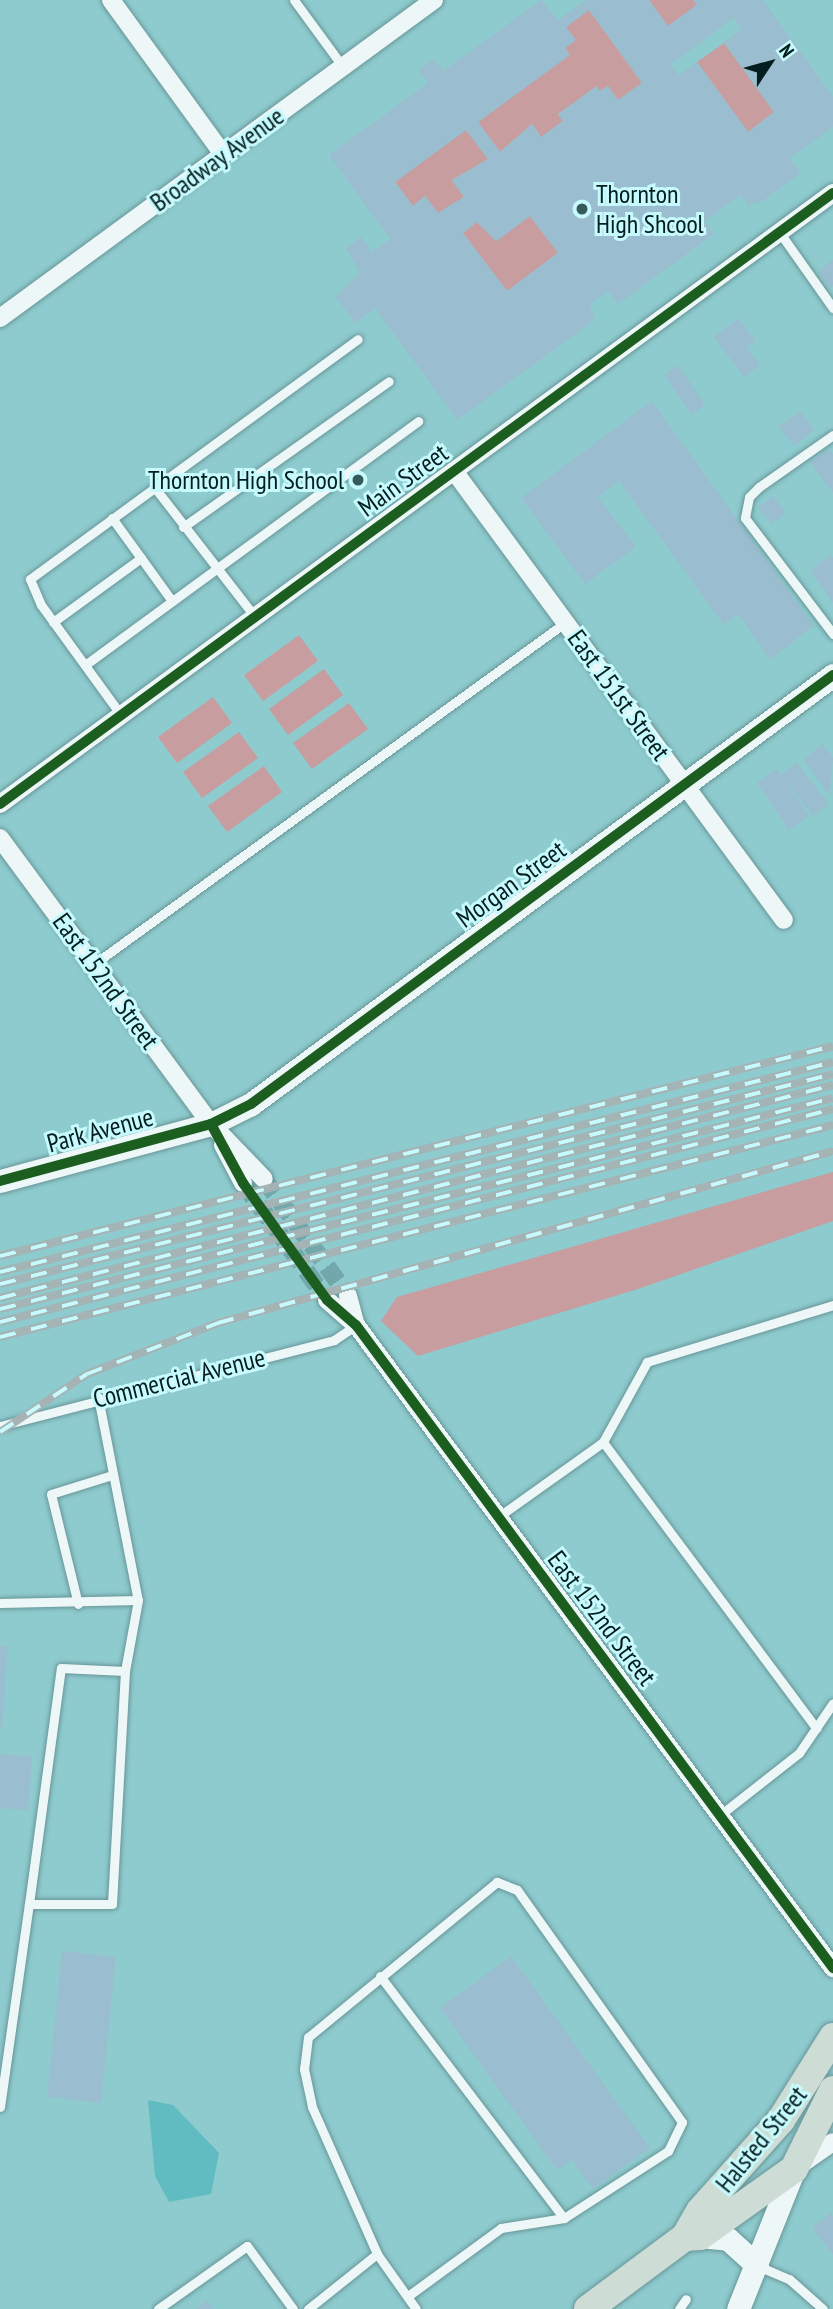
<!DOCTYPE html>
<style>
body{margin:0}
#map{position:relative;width:833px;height:2309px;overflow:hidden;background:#8ecbce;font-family:"PT Sans Narrow",sans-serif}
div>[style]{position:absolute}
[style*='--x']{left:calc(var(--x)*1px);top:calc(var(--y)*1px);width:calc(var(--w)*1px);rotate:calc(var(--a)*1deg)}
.green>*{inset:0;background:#c79d9f}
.water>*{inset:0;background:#61bcc1}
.building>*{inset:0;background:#9abecf}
.minor-tunnel>*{height:18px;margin-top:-9px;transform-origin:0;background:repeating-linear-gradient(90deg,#72a8ab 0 18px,transparent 0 27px)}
.roads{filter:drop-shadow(0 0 2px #699698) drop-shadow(0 0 2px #699698)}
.service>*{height:9px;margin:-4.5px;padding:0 4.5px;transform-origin:4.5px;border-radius:4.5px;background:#eef7f8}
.minor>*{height:18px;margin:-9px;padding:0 9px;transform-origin:9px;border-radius:9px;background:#eef7f8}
.tertiary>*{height:23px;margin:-11.5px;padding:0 11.5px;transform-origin:11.5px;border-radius:11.5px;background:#eef7f8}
.primary>*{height:28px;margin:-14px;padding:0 14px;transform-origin:14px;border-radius:14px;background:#cddcd5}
.rail>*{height:8px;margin-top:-4px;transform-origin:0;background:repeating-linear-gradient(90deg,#c7fafd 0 16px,#a5b3b4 0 32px);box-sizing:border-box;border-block:2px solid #a5b3b4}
.cycleway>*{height:10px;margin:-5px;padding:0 5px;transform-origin:5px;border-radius:5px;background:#1b5e20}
.dots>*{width:19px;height:19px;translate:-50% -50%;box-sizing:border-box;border:4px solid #c7fafd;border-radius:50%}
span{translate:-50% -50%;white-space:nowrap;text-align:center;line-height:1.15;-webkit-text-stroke:6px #c7fafd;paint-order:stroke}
.street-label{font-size:26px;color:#041d1f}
.poi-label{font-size:26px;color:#041d1f}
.left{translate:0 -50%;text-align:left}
.right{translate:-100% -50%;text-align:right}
.north{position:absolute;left:735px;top:28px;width:70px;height:70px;-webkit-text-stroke:5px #c7fafd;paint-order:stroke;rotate:54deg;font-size:19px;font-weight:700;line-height:28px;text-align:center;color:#041d1f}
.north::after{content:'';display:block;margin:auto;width:24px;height:32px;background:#041d1f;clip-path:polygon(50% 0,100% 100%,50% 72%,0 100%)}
</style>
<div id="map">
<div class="green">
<i style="clip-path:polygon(649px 0,693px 0,697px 5px,668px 26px)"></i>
<i style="clip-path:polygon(589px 10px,642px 83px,618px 100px,608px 86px,600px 91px,596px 87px,558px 114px,563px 121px,541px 137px,532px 124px,500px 152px,478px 122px,569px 55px,565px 48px,575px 40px,566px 27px)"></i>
<i style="clip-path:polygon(724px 43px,774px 112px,748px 132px,697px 62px)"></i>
<i style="clip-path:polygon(466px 130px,488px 159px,452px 180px,464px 197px,438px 213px,425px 196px,413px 206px,395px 182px)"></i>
<i style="clip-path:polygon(530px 216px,558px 253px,507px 291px,463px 233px,477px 222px,496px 241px)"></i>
<i style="clip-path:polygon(299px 635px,318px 661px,263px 701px,244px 675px)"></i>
<i style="clip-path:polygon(324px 669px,343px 695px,288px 735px,269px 709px)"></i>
<i style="clip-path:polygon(213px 697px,232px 723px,177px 763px,158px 737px)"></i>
<i style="clip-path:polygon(349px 703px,368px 729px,312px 769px,293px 743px)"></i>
<i style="clip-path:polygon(239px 732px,258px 758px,202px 798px,183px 772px)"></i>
<i style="clip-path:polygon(264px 766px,282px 792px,227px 832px,208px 806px)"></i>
<i style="clip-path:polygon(833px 1172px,833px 1221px,638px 1289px,418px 1356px,381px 1321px,397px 1297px)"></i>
</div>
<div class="water">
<i style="clip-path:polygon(148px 2100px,173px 2105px,219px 2153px,211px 2194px,169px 2202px,155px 2176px)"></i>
</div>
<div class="building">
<i style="clip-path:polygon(evenodd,541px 0,558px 20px,586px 0,649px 0,668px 26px,697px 5px,693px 0,763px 0,833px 97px,833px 127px,790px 158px,801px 173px,761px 202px,748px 205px,741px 195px,705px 221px,714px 234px,618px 304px,608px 291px,590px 304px,595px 320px,457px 420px,375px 308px,355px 323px,336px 297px,360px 273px,346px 248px,361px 237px,372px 252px,390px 239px,329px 155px,428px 83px,418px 70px,434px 59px,443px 71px,541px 0,589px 10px,642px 83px,618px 100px,608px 86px,600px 91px,596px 86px,558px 115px,563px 121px,541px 137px,532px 124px,500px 152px,478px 122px,570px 55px,565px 48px,576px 40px,566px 27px,589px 10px,541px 0,734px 18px,741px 29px,724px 42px,774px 112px,748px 132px,697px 62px,679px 75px,671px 64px,734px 18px,541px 0,466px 130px,488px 159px,452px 181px,464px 197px,438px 213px,425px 196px,413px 206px,395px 182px,466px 130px,541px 0,530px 216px,558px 253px,507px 291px,463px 233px,477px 222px,496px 241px,530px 216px)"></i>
<i style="clip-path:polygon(833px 260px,833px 286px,830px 288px,818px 271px)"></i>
<i style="clip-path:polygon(739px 318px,756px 342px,747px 348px,760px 365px,744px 377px,714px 337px)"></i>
<i style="clip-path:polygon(678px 365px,705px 405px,691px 415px,664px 375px)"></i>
<i style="clip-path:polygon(652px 401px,814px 626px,770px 659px,738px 614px,724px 625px,619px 481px,598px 497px,636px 547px,585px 584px,521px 498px)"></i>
<i style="clip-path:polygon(800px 411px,814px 430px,794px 446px,779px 426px)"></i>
<i style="clip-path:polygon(829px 449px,833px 454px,833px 493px,810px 462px)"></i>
<i style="clip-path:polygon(773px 496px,786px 513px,771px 524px,758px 507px)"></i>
<i style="clip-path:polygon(831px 555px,833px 558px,833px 603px,810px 570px)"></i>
<i style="clip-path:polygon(823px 744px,833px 758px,830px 796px,803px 759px)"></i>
<i style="clip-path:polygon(797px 763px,829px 804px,813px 816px,781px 775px)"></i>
<i style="clip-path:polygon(777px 769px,809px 816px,789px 830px,757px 783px)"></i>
<i style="clip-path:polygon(0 1645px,8px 1646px,2px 1728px,0 1728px)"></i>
<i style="clip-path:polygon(0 1754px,32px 1756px,28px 1810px,0 1808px)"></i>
<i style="clip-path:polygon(62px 1951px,116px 1957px,101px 2103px,47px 2097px)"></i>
<i style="clip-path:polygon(511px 1956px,650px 2148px,593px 2189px,572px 2160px,557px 2170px,440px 2008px)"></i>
<i style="clip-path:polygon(831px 2213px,833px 2217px,833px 2255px,812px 2227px)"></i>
<i style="clip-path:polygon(207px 2301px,213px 2309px,195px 2309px)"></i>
</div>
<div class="minor-tunnel">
<i style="--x:264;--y:1179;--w:144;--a:54.3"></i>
<i style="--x:243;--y:1183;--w:144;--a:54.3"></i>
</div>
<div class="roads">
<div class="service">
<i style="--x:294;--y:0;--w:83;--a:53.8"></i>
<i style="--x:780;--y:233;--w:92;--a:54.8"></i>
<i style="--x:833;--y:435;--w:90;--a:144.9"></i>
<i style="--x:759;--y:487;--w:14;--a:135"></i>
<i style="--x:749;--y:497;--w:21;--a:101"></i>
<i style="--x:745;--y:518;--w:146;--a:52.8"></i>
<i style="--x:155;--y:488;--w:163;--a:52.2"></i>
<i style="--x:112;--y:518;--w:102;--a:54.1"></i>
<i style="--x:183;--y:527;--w:252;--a:-35.3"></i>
<i style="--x:53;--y:622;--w:109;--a:-36"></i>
<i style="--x:85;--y:665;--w:413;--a:-36.2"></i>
<i style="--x:121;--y:715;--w:136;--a:-126"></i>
<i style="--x:41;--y:605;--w:28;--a:-113"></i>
<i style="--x:30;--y:579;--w:406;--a:-36.2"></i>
<i style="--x:94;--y:964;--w:583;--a:-35.93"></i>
<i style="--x:98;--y:1397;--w:207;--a:78.9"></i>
<i style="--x:138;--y:1600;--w:72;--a:100.4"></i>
<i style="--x:125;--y:1671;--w:233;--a:93.2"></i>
<i style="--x:112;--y:1904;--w:83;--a:180"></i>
<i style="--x:29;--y:1904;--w:238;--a:-82.3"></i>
<i style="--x:61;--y:1668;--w:64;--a:2.7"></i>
<i style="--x:0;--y:1426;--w:345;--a:-14.4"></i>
<i style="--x:334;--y:1340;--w:27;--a:-34"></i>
<i style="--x:603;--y:1442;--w:357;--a:53.3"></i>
<i style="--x:498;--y:1517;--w:129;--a:-35.5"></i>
<i style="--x:603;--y:1442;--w:91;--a:-61.2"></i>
<i style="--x:647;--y:1362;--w:195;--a:-17"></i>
<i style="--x:0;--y:1603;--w:138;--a:-1.2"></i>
<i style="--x:78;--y:1604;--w:113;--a:-103.8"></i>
<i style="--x:51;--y:1494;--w:64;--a:-17.3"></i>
<i style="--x:720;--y:1815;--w:100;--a:-38.1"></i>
<i style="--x:799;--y:1753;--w:60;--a:-55.8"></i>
<i style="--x:380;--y:1976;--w:304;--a:52.8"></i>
<i style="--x:0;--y:2107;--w:205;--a:-81.9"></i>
<i style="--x:758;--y:2266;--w:34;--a:23"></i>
<i style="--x:789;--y:2279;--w:45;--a:41.4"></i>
<i style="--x:408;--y:2296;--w:115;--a:-36.2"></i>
<i style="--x:501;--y:2228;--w:64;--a:-9"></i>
<i style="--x:564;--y:2218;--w:124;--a:-32.8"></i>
<i style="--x:668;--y:2151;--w:32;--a:-64"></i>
<i style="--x:682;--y:2122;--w:285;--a:-125.4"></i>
<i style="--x:517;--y:1890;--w:22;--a:-158"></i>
<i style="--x:497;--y:1882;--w:244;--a:140.6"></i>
<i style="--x:308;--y:2037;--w:32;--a:97"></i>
<i style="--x:304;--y:2069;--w:39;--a:78"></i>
<i style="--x:312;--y:2107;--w:161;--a:66.1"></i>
<i style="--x:377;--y:2254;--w:67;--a:54.7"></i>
<i style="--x:158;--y:2309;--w:109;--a:-35.3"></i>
<i style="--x:247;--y:2246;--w:78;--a:53.9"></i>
<i style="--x:308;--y:2309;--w:88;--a:-38.6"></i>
<i style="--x:679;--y:2309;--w:12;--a:-55"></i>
</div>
<div class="minor">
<i style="--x:111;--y:0;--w:190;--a:54"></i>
<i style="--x:0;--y:318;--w:538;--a:-36.23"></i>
<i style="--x:454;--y:471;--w:557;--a:53.69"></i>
<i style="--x:0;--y:804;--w:1033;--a:-36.26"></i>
<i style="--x:0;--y:838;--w:355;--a:53.6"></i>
<i style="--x:211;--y:1124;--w:76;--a:46.1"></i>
<i style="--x:223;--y:1145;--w:43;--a:62.2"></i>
<i style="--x:348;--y:1296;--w:30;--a:75"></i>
<i style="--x:327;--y:1300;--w:38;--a:41"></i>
<i style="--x:356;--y:1325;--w:801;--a:53.43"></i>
<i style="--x:800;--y:2165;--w:40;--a:-34.9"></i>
</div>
<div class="tertiary">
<i style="--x:0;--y:1181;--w:219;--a:-15.1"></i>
<i style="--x:211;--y:1124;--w:45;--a:-26.6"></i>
<i style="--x:251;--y:1104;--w:723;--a:-36.39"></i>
<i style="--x:700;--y:2236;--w:28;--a:6"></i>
<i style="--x:728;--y:2239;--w:39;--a:42"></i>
<i style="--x:738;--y:2309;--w:151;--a:-68.2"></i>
</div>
<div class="primary">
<i style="--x:685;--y:2237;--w:15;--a:-4"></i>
<i style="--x:700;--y:2236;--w:115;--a:-35.5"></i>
<i style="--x:794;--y:2169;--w:88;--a:-63.7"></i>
<i style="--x:588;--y:2309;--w:121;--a:-36.6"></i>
<i style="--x:685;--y:2237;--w:30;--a:-60"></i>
<i style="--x:700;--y:2211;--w:122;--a:-48.3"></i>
<i style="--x:781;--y:2120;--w:98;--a:-57.9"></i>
</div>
</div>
<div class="rail">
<i style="--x:0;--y:1256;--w:859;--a:-14.15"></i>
<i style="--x:0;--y:1272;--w:859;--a:-14.15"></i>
<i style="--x:0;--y:1284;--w:859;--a:-14.15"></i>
<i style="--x:0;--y:1298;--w:860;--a:-14.34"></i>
<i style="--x:0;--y:1309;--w:859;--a:-14.21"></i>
<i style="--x:0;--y:1322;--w:860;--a:-14.34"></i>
<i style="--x:0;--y:1337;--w:860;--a:-14.28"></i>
<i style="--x:0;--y:1432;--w:105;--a:-33.7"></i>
<i style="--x:87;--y:1374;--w:141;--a:-21.3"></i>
<i style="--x:218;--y:1323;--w:639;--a:-15.62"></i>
</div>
<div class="cycleway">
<i style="--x:0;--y:804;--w:1033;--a:-36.26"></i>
<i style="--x:211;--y:1124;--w:67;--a:61.5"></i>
<i style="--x:243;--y:1183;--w:144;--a:54.3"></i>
<i style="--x:327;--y:1300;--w:38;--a:41"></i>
<i style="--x:356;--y:1325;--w:801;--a:53.43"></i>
<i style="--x:0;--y:1181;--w:219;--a:-15.1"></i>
<i style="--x:211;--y:1124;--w:45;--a:-26.6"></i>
<i style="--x:251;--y:1104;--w:723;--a:-36.39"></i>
</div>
<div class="dots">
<i style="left:582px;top:209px;background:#345a5c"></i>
<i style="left:358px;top:480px;background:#345a5c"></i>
</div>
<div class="street-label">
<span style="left:217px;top:159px;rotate:-36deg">Broadway Avenue</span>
<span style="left:403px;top:480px;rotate:-36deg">Main Street</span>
<span style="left:619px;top:695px;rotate:54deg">East 151st Street</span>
<span style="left:511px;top:884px;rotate:-36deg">Morgan Street</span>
<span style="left:106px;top:981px;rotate:54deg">East 152nd Street</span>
<span style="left:100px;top:1130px;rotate:-15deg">Park Avenue</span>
<span style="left:179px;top:1378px;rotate:-14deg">Commercial Avenue</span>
<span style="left:602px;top:1618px;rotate:53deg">East 152nd Street</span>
<span style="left:761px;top:2139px;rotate:-51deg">Halsted Street</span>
</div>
<div class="poi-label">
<span class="left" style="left:596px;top:209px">Thornton<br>High Shcool</span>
<span class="right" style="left:344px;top:480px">Thornton High School</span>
</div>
<div class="north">N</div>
</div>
